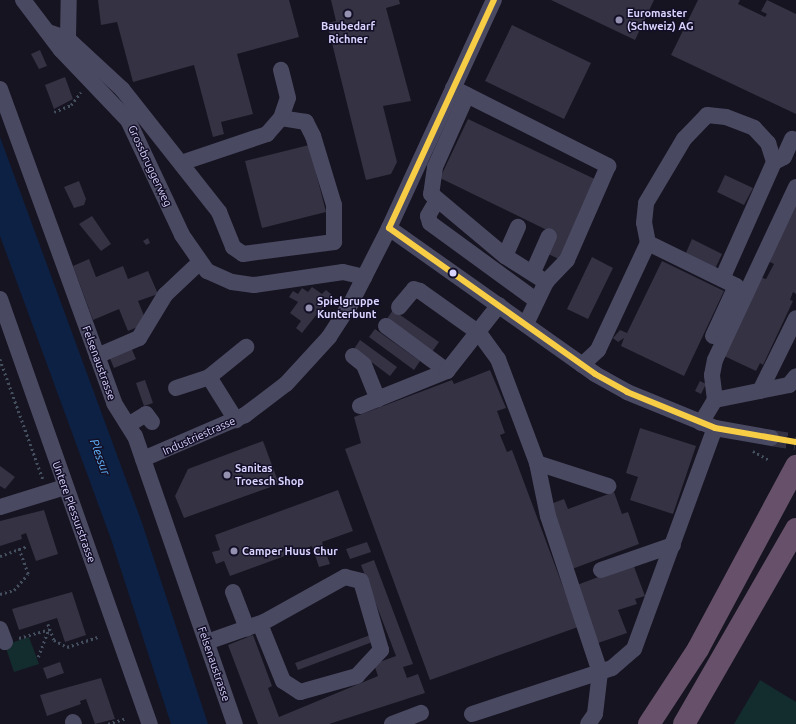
<!DOCTYPE html>
<style>
body{margin:0}
#map{position:relative;width:796px;height:724px;overflow:hidden;background:#161421;font-family:Ubuntu,sans-serif}
div>[style]{position:absolute}
[style*='--x']{left:calc(var(--x)*1px);top:calc(var(--y)*1px);width:calc(var(--w)*1px);rotate:calc(var(--a)*1deg)}
.green>*{inset:0;background:#132c2d}
.water>*{inset:0;background:#0d2144}
.building>*{inset:0;background:#343243}
.minor-tunnel>*{height:16px;margin-top:-8px;transform-origin:0;background:repeating-linear-gradient(90deg,#333142 0 16px,transparent 0 24px)}
.path>*{height:2.5px;margin-top:-1.25px;transform-origin:0;background:repeating-linear-gradient(90deg,#44505f 0 2px,transparent 0 5px)}
.minor>*{height:16px;margin:-8px;padding:0 8px;transform-origin:8px;border-radius:8px;background:#4a4962}
.highway>*{height:22px;margin:-11px;padding:0 11px;transform-origin:11px;border-radius:11px;background:#67516a}
.bus-1>*{height:6px;margin:-3px;padding:0 3px;transform-origin:3px;border-radius:3px;background:#f8cd46}
.dots>*{width:11px;height:11px;translate:-50% -50%;box-sizing:border-box;border:2px solid #130f26;border-radius:50%}
span{translate:-50% -50%;white-space:nowrap;text-align:center;line-height:1.15;-webkit-text-stroke:3px #130f26;paint-order:stroke}
.poi-label{font-size:11px;color:#d9d4ff;font-weight:700}
.left{translate:0 -50%;text-align:left}
.street-label{font-size:11px;color:#d9d4ff}
.water-label{font-size:12px;color:#62b6ff;font-style:italic}
</style>
<div id="map">
<div class="green">
<i style="clip-path:polygon(29px 637px,39px 664px,14px 672px,5px 645px)"></i>
<i style="clip-path:polygon(760px 680px,796px 702px,796px 724px,734px 724px)"></i>
</div>
<div class="water">
<i style="clip-path:polygon(0 137px,142px 523px,208px 724px,171px 724px,111px 539px,0 236px)"></i>
</div>
<div class="building">
<i style="clip-path:polygon(98px 0,289px 0,299px 37px,237px 54px,253px 114px,221px 122px,224px 134px,213px 137px,194px 65px,133px 82px,117px 22px,101px 25px)"></i>
<i style="clip-path:polygon(331px 0,399px 0,400px 4px,386px 8px,411px 101px,383px 106px,397px 162px,391px 174px,366px 180px,327px 23px,336px 21px)"></i>
<i style="clip-path:polygon(551px 0,654px 0,635px 40px)"></i>
<i style="clip-path:polygon(698px 0,740px 0,738px 4px,765px 17px,767px 14px,761px 11px,767px 0,796px 14px,796px 114px,671px 55px)"></i>
<i style="clip-path:polygon(512px 25px,591px 63px,564px 119px,485px 81px)"></i>
<i style="clip-path:polygon(40px 50px,47px 66px,39px 69px,31px 54px)"></i>
<i style="clip-path:polygon(65px 77px,73px 99px,54px 109px,45px 85px)"></i>
<i style="clip-path:polygon(468px 119px,599px 181px,561px 260px,546px 253px,555px 234px,440px 178px)"></i>
<i style="clip-path:polygon(309px 145px,326px 212px,262px 228px,245px 161px)"></i>
<i style="clip-path:polygon(725px 175px,753px 188px,744px 205px,717px 192px)"></i>
<i style="clip-path:polygon(79px 181px,86px 199px,84px 205px,74px 208px,64px 187px)"></i>
<i style="clip-path:polygon(796px 198px,796px 294px,793px 292px,790px 300px,793px 301px,763px 365px,760px 363px,756px 371px,722px 355px,759px 277px,766px 279px,774px 264px,766px 260px)"></i>
<i style="clip-path:polygon(92px 216px,111px 244px,101px 251px,79px 224px)"></i>
<i style="clip-path:polygon(148px 238px,150px 243px,146px 245px,143px 241px)"></i>
<i style="clip-path:polygon(692px 239px,722px 254px,715px 269px,685px 255px)"></i>
<i style="clip-path:polygon(592px 257px,613px 268px,588px 319px,567px 309px)"></i>
<i style="clip-path:polygon(89px 259px,96px 277px,123px 266px,128px 279px,148px 271px,158px 294px,138px 301px,147px 323px,128px 331px,119px 309px,93px 320px,73px 266px)"></i>
<i style="clip-path:polygon(662px 261px,724px 291px,684px 376px,621px 346px,624px 338px,618px 342px,613px 338px,620px 330px,627px 333px)"></i>
<i style="clip-path:polygon(312px 287px,322px 294px,326px 290px,332px 295px,302px 333px,296px 328px,301px 321px,290px 313px,298px 302px,289px 297px,293px 291px,298px 294px,302px 288px,308px 292px)"></i>
<i style="clip-path:polygon(393px 310px,439px 342px,432px 352px,386px 320px)"></i>
<i style="clip-path:polygon(375px 329px,420px 361px,414px 370px,369px 337px)"></i>
<i style="clip-path:polygon(360px 340px,397px 367px,390px 376px,354px 349px)"></i>
<i style="clip-path:polygon(130px 345px,136px 359px,114px 368px,108px 354px)"></i>
<i style="clip-path:polygon(490px 370px,506px 408px,497px 411px,505px 433px,500px 435px,507px 452px,512px 450px,578px 627px,430px 680px,345px 449px,361px 443px,354px 417px,452px 380px,454px 384px)"></i>
<i style="clip-path:polygon(145px 380px,153px 403px,144px 406px,136px 383px)"></i>
<i style="clip-path:polygon(700px 381px,706px 384px,701px 394px,695px 391px)"></i>
<i style="clip-path:polygon(640px 428px,696px 446px,673px 514px,630px 500px,638px 477px,626px 473px)"></i>
<i style="clip-path:polygon(263px 441px,279px 484px,184px 518px,175px 496px,188px 469px)"></i>
<i style="clip-path:polygon(0 466px,15px 477px,5px 489px,0 486px)"></i>
<i style="clip-path:polygon(338px 490px,353px 531px,322px 542px,330px 564px,319px 567px,312px 546px,230px 576px,224px 561px,216px 564px,212px 552px,220px 550px,215px 535px)"></i>
<i style="clip-path:polygon(614px 492px,622px 514px,628px 512px,639px 544px,572px 569px,548px 505px,564px 499px,568px 509px)"></i>
<i style="clip-path:polygon(44px 510px,58px 554px,36px 561px,26px 533px,21px 535px,22px 539px,0 546px,0 521px)"></i>
<i style="clip-path:polygon(367px 542px,371px 552px,350px 559px,346px 549px)"></i>
<i style="clip-path:polygon(374px 560px,413px 664px,403px 667px,407px 678px,418px 674px,425px 693px,329px 724px,258px 724px,228px 645px,253px 635px,272px 686px,268px 688px,279px 717px,378px 676px,374px 664px,396px 656px,361px 565px)"></i>
<i style="clip-path:polygon(633px 564px,645px 596px,635px 599px,637px 604px,618px 610px,627px 633px,598px 643px,577px 585px)"></i>
<i style="clip-path:polygon(72px 592px,86px 635px,65px 642px,57px 618px,19px 630px,12px 609px)"></i>
<i style="clip-path:polygon(373px 634px,375px 641px,298px 670px,295px 663px)"></i>
<i style="clip-path:polygon(60px 662px,64px 673px,47px 679px,43px 668px)"></i>
<i style="clip-path:polygon(101px 678px,115px 719px,95px 724px,86px 699px,80px 701px,81px 704px,47px 716px,40px 695px)"></i>
</div>
<div class="minor-tunnel">
<i style="--x:771;--y:438;--w:25;--a:9"></i>
</div>
<div class="path">
<i style="--x:54;--y:112;--w:18;--a:-22"></i>
<i style="--x:71;--y:105;--w:16;--a:-52"></i>
<i style="--x:0;--y:359;--w:127;--a:70.3"></i>
<i style="--x:753;--y:451;--w:18;--a:29"></i>
<i style="--x:0;--y:556;--w:29;--a:-20"></i>
<i style="--x:0;--y:594;--w:15;--a:-16"></i>
<i style="--x:14;--y:590;--w:21;--a:-49"></i>
<i style="--x:28;--y:574;--w:27;--a:-110"></i>
<i style="--x:48;--y:624;--w:17;--a:69"></i>
<i style="--x:54;--y:640;--w:15;--a:28"></i>
<i style="--x:67;--y:647;--w:33;--a:-18"></i>
<i style="--x:19;--y:638;--w:32;--a:-16"></i>
<i style="--x:38;--y:657;--w:30;--a:-69"></i>
<i style="--x:108;--y:724;--w:19;--a:-18"></i>
</div>
<div class="minor">
<i style="--x:23;--y:0;--w:63;--a:52.8"></i>
<i style="--x:61;--y:50;--w:97;--a:46.3"></i>
<i style="--x:128;--y:120;--w:127;--a:64.8"></i>
<i style="--x:182;--y:235;--w:44;--a:55.2"></i>
<i style="--x:207;--y:271;--w:27;--a:24"></i>
<i style="--x:232;--y:282;--w:22;--a:8"></i>
<i style="--x:254;--y:285;--w:90;--a:-8.3"></i>
<i style="--x:343;--y:272;--w:22;--a:13"></i>
<i style="--x:48;--y:32;--w:21;--a:19"></i>
<i style="--x:68;--y:39;--w:74;--a:42.8"></i>
<i style="--x:122;--y:89;--w:157;--a:51.7"></i>
<i style="--x:219;--y:212;--w:38;--a:68"></i>
<i style="--x:233;--y:247;--w:12;--a:35"></i>
<i style="--x:243;--y:254;--w:92;--a:-7.5"></i>
<i style="--x:334;--y:242;--w:37;--a:-90"></i>
<i style="--x:334;--y:205;--w:72;--a:-106.9"></i>
<i style="--x:313;--y:136;--w:16;--a:-117"></i>
<i style="--x:306;--y:122;--w:25;--a:-171"></i>
<i style="--x:68;--y:39;--w:39;--a:-89"></i>
<i style="--x:453;--y:88;--w:174;--a:26.7"></i>
<i style="--x:608;--y:166;--w:103;--a:113.6"></i>
<i style="--x:567;--y:260;--w:30;--a:134"></i>
<i style="--x:546;--y:282;--w:47;--a:115.5"></i>
<i style="--x:0;--y:89;--w:334;--a:70"></i>
<i style="--x:114;--y:403;--w:39;--a:58"></i>
<i style="--x:135;--y:436;--w:305;--a:70.9"></i>
<i style="--x:467;--y:95;--w:79;--a:114"></i>
<i style="--x:435;--y:167;--w:27;--a:98"></i>
<i style="--x:431;--y:194;--w:97;--a:40"></i>
<i style="--x:505;--y:256;--w:49;--a:32.4"></i>
<i style="--x:181;--y:163;--w:91;--a:-18.6"></i>
<i style="--x:267;--y:134;--w:21;--a:-49"></i>
<i style="--x:281;--y:118;--w:21;--a:-71"></i>
<i style="--x:288;--y:98;--w:29;--a:-104"></i>
<i style="--x:436;--y:202;--w:16;--a:120"></i>
<i style="--x:428;--y:216;--w:7;--a:74"></i>
<i style="--x:430;--y:223;--w:132;--a:36.1"></i>
<i style="--x:389;--y:228;--w:252;--a:35.3"></i>
<i style="--x:595;--y:374;--w:37;--a:29"></i>
<i style="--x:627;--y:392;--w:95;--a:22.2"></i>
<i style="--x:715;--y:428;--w:57;--a:10.1"></i>
<i style="--x:648;--y:243;--w:20;--a:-101"></i>
<i style="--x:644;--y:223;--w:20;--a:-84"></i>
<i style="--x:646;--y:203;--w:74;--a:-59.3"></i>
<i style="--x:684;--y:139;--w:33;--a:-46"></i>
<i style="--x:707;--y:115;--w:19;--a:6"></i>
<i style="--x:726;--y:117;--w:30;--a:21"></i>
<i style="--x:754;--y:128;--w:21;--a:47"></i>
<i style="--x:768;--y:143;--w:20;--a:72"></i>
<i style="--x:505;--y:256;--w:32;--a:-66"></i>
<i style="--x:533;--y:272;--w:39;--a:-66"></i>
<i style="--x:722;--y:279;--w:128;--a:-66"></i>
<i style="--x:774;--y:162;--w:11;--a:-27"></i>
<i style="--x:784;--y:157;--w:20;--a:-66"></i>
<i style="--x:0;--y:299;--w:451;--a:70.6"></i>
<i style="--x:399;--y:307;--w:23;--a:-50"></i>
<i style="--x:414;--y:289;--w:6;--a:18"></i>
<i style="--x:420;--y:291;--w:72;--a:35.4"></i>
<i style="--x:479;--y:333;--w:32;--a:54"></i>
<i style="--x:498;--y:359;--w:111;--a:69.4"></i>
<i style="--x:537;--y:463;--w:54;--a:78.3"></i>
<i style="--x:548;--y:516;--w:164;--a:71.6"></i>
<i style="--x:600;--y:672;--w:42;--a:96.8"></i>
<i style="--x:595;--y:714;--w:12;--a:125"></i>
<i style="--x:386;--y:326;--w:76;--a:36.4"></i>
<i style="--x:97;--y:356;--w:46;--a:-23.2"></i>
<i style="--x:139;--y:338;--w:50;--a:-58.8"></i>
<i style="--x:165;--y:295;--w:47;--a:-43.3"></i>
<i style="--x:353;--y:356;--w:14;--a:39"></i>
<i style="--x:364;--y:365;--w:37;--a:68"></i>
<i style="--x:582;--y:365;--w:22;--a:-43"></i>
<i style="--x:598;--y:350;--w:118;--a:-65"></i>
<i style="--x:648;--y:243;--w:98;--a:26"></i>
<i style="--x:736;--y:286;--w:55;--a:114.7"></i>
<i style="--x:209;--y:377;--w:48;--a:-39"></i>
<i style="--x:176;--y:388;--w:35;--a:-18"></i>
<i style="--x:209;--y:377;--w:51;--a:57.9"></i>
<i style="--x:760;--y:391;--w:81;--a:-63.7"></i>
<i style="--x:715;--y:400;--w:25;--a:-97"></i>
<i style="--x:712;--y:375;--w:15;--a:-79"></i>
<i style="--x:715;--y:360;--w:191;--a:-64.9"></i>
<i style="--x:360;--y:406;--w:94;--a:-21.9"></i>
<i style="--x:447;--y:371;--w:84;--a:-51.8"></i>
<i style="--x:701;--y:423;--w:27;--a:-59"></i>
<i style="--x:715;--y:400;--w:76;--a:-11.5"></i>
<i style="--x:789;--y:385;--w:11;--a:-52"></i>
<i style="--x:128;--y:425;--w:21;--a:-31"></i>
<i style="--x:146;--y:414;--w:10;--a:53"></i>
<i style="--x:143;--y:459;--w:111;--a:-23.3"></i>
<i style="--x:245;--y:415;--w:51;--a:-37.1"></i>
<i style="--x:286;--y:384;--w:64;--a:-47.5"></i>
<i style="--x:329;--y:337;--w:38;--a:-57"></i>
<i style="--x:350;--y:305;--w:86;--a:-63.1"></i>
<i style="--x:389;--y:228;--w:251;--a:-65.3"></i>
<i style="--x:537;--y:463;--w:75;--a:17.9"></i>
<i style="--x:0;--y:507;--w:68;--a:-17.1"></i>
<i style="--x:601;--y:570;--w:76;--a:-19.1"></i>
<i style="--x:233;--y:592;--w:39;--a:69"></i>
<i style="--x:0;--y:629;--w:14;--a:69"></i>
<i style="--x:207;--y:642;--w:60;--a:-19.3"></i>
<i style="--x:264;--y:622;--w:93;--a:-29.1"></i>
<i style="--x:345;--y:577;--w:16;--a:14"></i>
<i style="--x:361;--y:581;--w:72;--a:73.8"></i>
<i style="--x:381;--y:650;--w:35;--a:133"></i>
<i style="--x:357;--y:676;--w:59;--a:164.3"></i>
<i style="--x:300;--y:692;--w:20;--a:-147"></i>
<i style="--x:283;--y:681;--w:61;--a:-112"></i>
<i style="--x:472;--y:714;--w:147;--a:-18.2"></i>
<i style="--x:612;--y:668;--w:29;--a:-41"></i>
<i style="--x:634;--y:649;--w:235;--a:-69.9"></i>
<i style="--x:73;--y:722;--w:2;--a:63"></i>
<i style="--x:392;--y:724;--w:31;--a:-21"></i>
</div>
<div class="highway">
<i style="--x:649;--y:724;--w:90;--a:-56.8"></i>
<i style="--x:698;--y:649;--w:208;--a:-61.8"></i>
<i style="--x:684;--y:724;--w:225;--a:-60.1"></i>
</div>
<div class="bus-1">
<i style="--x:389;--y:228;--w:252;--a:35.3"></i>
<i style="--x:595;--y:374;--w:37;--a:29"></i>
<i style="--x:627;--y:392;--w:95;--a:22.2"></i>
<i style="--x:715;--y:428;--w:82;--a:9.8"></i>
<i style="--x:389;--y:228;--w:251;--a:-65.3"></i>
</div>
<div class="dots">
<i style="left:348px;top:14px;background:#9591b1"></i>
<i style="left:619px;top:20px;background:#9591b1"></i>
<i style="left:453px;top:273px;background:#d9d4ff"></i>
<i style="left:309px;top:308px;background:#9591b1"></i>
<i style="left:227px;top:475px;background:#9591b1"></i>
<i style="left:234px;top:551px;background:#9591b1"></i>
</div>
<div class="poi-label">
<span class="left" style="left:627px;top:20px">Euromaster<br>(Schweiz) AG</span>
<span style="left:348px;top:33px">Baubedarf<br>Richner</span>
<span class="left" style="left:317px;top:308px">Spielgruppe<br>Kunterbunt</span>
<span class="left" style="left:235px;top:475px">Sanitas<br>Troesch Shop</span>
<span class="left" style="left:242px;top:551px">Camper Huus Chur</span>
</div>
<div class="street-label">
<span style="left:150px;top:166px;rotate:65deg">Grossbruggerweg</span>
<span style="left:99px;top:363px;rotate:70deg">Felsenaustrasse</span>
<span style="left:199px;top:436px;rotate:-24deg">Industriestrasse</span>
<span style="left:74px;top:512px;rotate:70deg">Untere Plessurstrasse</span>
<span style="left:214px;top:664px;rotate:71deg">Felsenaustrasse</span>
</div>
<div class="water-label">
<span style="left:100px;top:457px;rotate:70deg">Plessur</span>
</div>
</div>
